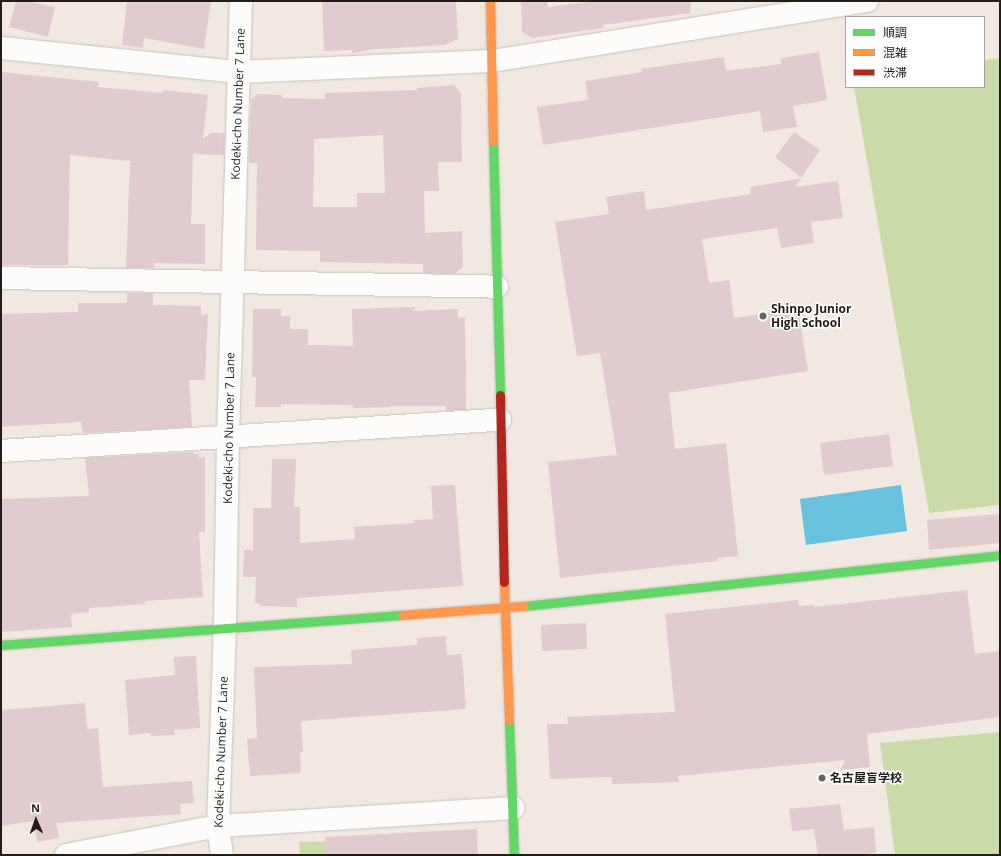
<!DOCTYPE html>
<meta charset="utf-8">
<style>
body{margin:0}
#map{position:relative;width:1001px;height:856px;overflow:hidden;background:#f1e9e1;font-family:"Open Sans","Noto Sans JP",sans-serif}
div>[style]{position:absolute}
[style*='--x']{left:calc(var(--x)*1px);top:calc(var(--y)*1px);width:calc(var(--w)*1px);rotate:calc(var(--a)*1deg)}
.green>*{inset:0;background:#cadaa8}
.water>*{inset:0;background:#68c2de}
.building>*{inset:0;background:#e0cbce}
.roads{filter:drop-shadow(0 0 1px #c8c2bc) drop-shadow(0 0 1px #c8c2bc)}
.street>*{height:22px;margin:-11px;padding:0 11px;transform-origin:11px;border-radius:11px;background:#fdfcfa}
.fast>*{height:9px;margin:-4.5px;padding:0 4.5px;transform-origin:4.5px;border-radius:4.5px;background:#63d668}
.slow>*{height:9px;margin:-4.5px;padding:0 4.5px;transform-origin:4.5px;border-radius:4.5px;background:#ff974d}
.jam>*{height:9px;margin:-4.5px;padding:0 4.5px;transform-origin:4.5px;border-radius:4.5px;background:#b3261e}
.dots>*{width:11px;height:11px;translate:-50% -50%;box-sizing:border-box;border:2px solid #fff;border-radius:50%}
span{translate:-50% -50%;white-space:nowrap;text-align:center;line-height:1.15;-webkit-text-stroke:3px #fff;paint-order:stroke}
.street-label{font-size:12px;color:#221d17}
.poi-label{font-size:12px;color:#221d17;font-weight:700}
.left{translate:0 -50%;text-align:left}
.frame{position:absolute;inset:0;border:2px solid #221d17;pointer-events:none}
.legend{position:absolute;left:845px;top:16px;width:140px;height:72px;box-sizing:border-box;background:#fff;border:1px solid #a7a5a2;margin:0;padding:5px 7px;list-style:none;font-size:12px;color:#221d17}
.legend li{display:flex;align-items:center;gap:8px;height:20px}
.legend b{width:20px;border:1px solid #a7a5a2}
.north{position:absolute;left:16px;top:800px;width:40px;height:40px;-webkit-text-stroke:3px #fff;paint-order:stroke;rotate:358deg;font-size:11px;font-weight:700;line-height:16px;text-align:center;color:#221d17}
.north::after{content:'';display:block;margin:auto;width:14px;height:18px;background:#221d17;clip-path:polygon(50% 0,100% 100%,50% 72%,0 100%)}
</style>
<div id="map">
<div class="green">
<i style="clip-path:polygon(1000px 58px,1000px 505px,929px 513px,854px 87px,984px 87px,984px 60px)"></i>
<i style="clip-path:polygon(1000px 732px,1000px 855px,895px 855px,880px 743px)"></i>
<i style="clip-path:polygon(342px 841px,344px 855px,300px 855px,299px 842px)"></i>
</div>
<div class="water">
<i style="clip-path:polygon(901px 485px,907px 531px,806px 545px,800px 499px)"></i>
</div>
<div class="building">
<i style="clip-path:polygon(16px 1px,26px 1px,55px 7px,48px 37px,9px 27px)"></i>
<i style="clip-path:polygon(127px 1px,211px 1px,204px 49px,144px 38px,143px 48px,122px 45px)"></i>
<i style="clip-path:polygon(322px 1px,456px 1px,458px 39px,445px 45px,375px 49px,352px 53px,352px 50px,324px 51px)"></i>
<i style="clip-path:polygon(521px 1px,547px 1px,548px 7px,597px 1px,690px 1px,691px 13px,603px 25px,604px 28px,532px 38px,522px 32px)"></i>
<i style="clip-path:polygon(819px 52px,827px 100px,793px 106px,797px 127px,763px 132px,760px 111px,543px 145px,537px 107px,588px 100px,585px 81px,642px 72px,641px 69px,724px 57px,726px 71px,781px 64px,781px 58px)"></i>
<i style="clip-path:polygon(1px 72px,99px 82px,98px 87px,163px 93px,163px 90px,208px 95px,203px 139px,211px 133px,225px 133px,224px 155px,193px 154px,191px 224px,205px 224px,205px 264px,154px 263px,154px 268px,126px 268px,130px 161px,70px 155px,68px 265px,1px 265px)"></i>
<i style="clip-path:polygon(evenodd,454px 85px,461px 93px,462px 162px,438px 162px,439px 191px,424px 191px,425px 233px,462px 231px,463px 267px,454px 274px,423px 273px,423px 264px,320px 262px,320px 251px,256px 250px,257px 163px,249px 163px,251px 100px,257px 94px,282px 95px,282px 98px,325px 99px,325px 93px,417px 90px,417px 88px,454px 85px,383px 135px,385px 193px,357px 193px,357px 207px,313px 207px,314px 139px,383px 135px)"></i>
<i style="clip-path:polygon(794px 132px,820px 150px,795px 187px,838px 181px,843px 218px,811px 222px,814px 243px,781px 248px,777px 228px,702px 239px,709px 283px,729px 280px,734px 318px,798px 308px,808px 371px,669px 393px,675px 449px,726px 443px,738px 556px,718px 558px,718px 561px,560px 578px,548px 462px,617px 455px,600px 353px,577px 356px,555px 222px,609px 214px,606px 197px,644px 191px,646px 210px,751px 194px,750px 187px,802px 178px,775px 157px)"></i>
<i style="clip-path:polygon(127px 293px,153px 293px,153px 305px,201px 306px,201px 315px,208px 314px,205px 380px,189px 380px,192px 427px,83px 433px,81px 422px,1px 427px,1px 314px,78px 312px,78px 303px,127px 303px)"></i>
<i style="clip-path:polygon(416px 307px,412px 311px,458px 309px,458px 318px,465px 317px,466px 410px,446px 411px,446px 406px,391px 406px,391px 407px,353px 408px,353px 405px,281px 404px,281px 407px,255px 407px,256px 377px,252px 377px,253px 309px,281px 309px,281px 316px,290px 316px,290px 329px,308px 329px,308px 345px,353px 346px,352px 309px)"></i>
<i style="clip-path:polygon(889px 434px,893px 466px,824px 475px,820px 443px)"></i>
<i style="clip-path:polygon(194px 452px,194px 454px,199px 454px,199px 458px,205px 457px,205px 532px,199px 532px,203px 597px,145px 601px,145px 604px,89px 608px,89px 612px,71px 614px,72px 627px,1px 632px,1px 499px,89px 496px,85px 458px)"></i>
<i style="clip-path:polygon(272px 459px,296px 459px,294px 507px,300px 507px,300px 543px,355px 539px,354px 527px,414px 523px,414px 520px,433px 519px,431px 486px,455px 485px,463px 586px,297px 598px,297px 607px,259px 606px,260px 603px,255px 603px,256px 577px,243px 577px,244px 550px,253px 550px,253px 508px,271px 508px)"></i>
<i style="clip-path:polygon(1000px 514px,1000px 543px,929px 550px,927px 520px)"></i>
<i style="clip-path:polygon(967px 590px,975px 654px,1000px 651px,1000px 717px,867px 734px,870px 767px,841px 770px,845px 760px,678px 776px,679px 782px,612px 784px,612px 777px,550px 779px,547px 724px,568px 724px,567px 717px,675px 712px,665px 614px,798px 600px,799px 606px,814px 605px,814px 607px)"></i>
<i style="clip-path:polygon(586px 623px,587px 649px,542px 651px,541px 625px)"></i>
<i style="clip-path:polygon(446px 636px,447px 655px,462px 654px,466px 709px,301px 721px,303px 752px,300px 752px,301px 773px,250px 776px,247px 739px,257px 738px,254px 667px,352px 664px,351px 650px,417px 645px,417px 638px)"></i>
<i style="clip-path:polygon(196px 656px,200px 728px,174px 730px,175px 735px,151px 736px,151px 733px,129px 735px,125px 680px,175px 675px,174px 657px)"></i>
<i style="clip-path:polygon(85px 703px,87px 729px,98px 728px,103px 787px,192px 781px,194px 803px,180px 804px,181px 814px,56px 823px,59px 838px,37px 842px,34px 821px,1px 826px,1px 710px)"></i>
<i style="clip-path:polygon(840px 804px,844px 830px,874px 827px,876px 853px,856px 855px,818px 855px,814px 829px,792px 831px,789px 809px)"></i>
<i style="clip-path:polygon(477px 829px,478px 855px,325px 855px,325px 837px)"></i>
</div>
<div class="roads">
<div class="street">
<i style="--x:1;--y:48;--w:239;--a:5.8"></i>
<i style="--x:239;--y:72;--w:253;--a:-2.5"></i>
<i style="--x:492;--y:61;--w:380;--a:-9.1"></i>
<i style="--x:1;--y:278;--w:496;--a:1"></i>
<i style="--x:1;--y:451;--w:500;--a:-3.6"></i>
<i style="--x:66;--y:855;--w:155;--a:-10.8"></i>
<i style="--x:218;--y:826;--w:296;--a:-3.5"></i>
<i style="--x:222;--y:855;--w:29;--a:-98"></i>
<i style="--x:218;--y:826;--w:199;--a:-88"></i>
<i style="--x:225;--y:627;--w:190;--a:-89.1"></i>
<i style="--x:228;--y:437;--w:436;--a:-88.3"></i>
</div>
<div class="fast">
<i style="--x:493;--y:141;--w:254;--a:88.4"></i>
<i style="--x:524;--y:606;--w:479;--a:-6.1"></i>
<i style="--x:1;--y:645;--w:403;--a:-4.3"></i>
<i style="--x:509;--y:720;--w:135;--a:87.9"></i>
</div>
<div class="slow">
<i style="--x:490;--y:1;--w:140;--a:88.8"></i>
<i style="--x:504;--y:582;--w:138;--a:87.9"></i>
<i style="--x:403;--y:615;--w:121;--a:-4.3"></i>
</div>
<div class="jam">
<i style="--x:500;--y:395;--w:187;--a:88.8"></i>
</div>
</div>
<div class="dots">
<i style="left:763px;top:316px;background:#6a645e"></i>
<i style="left:822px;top:778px;background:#6a645e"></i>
</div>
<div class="street-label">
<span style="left:238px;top:104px;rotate:-88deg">Kodeki-cho Number 7 Lane</span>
<span style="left:229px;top:428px;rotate:-89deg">Kodeki-cho Number 7 Lane</span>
<span style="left:221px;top:752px;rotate:-88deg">Kodeki-cho Number 7 Lane</span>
</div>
<div class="poi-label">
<span class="left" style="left:771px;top:316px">Shinpo Junior<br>High School</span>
<span class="left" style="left:830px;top:778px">名古屋盲学校</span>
</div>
<div class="frame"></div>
<ul class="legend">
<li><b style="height:5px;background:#63d668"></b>順調</li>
<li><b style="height:5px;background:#ff974d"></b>混雑</li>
<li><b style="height:5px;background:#b3261e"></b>渋滞</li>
</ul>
<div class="north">N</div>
</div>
